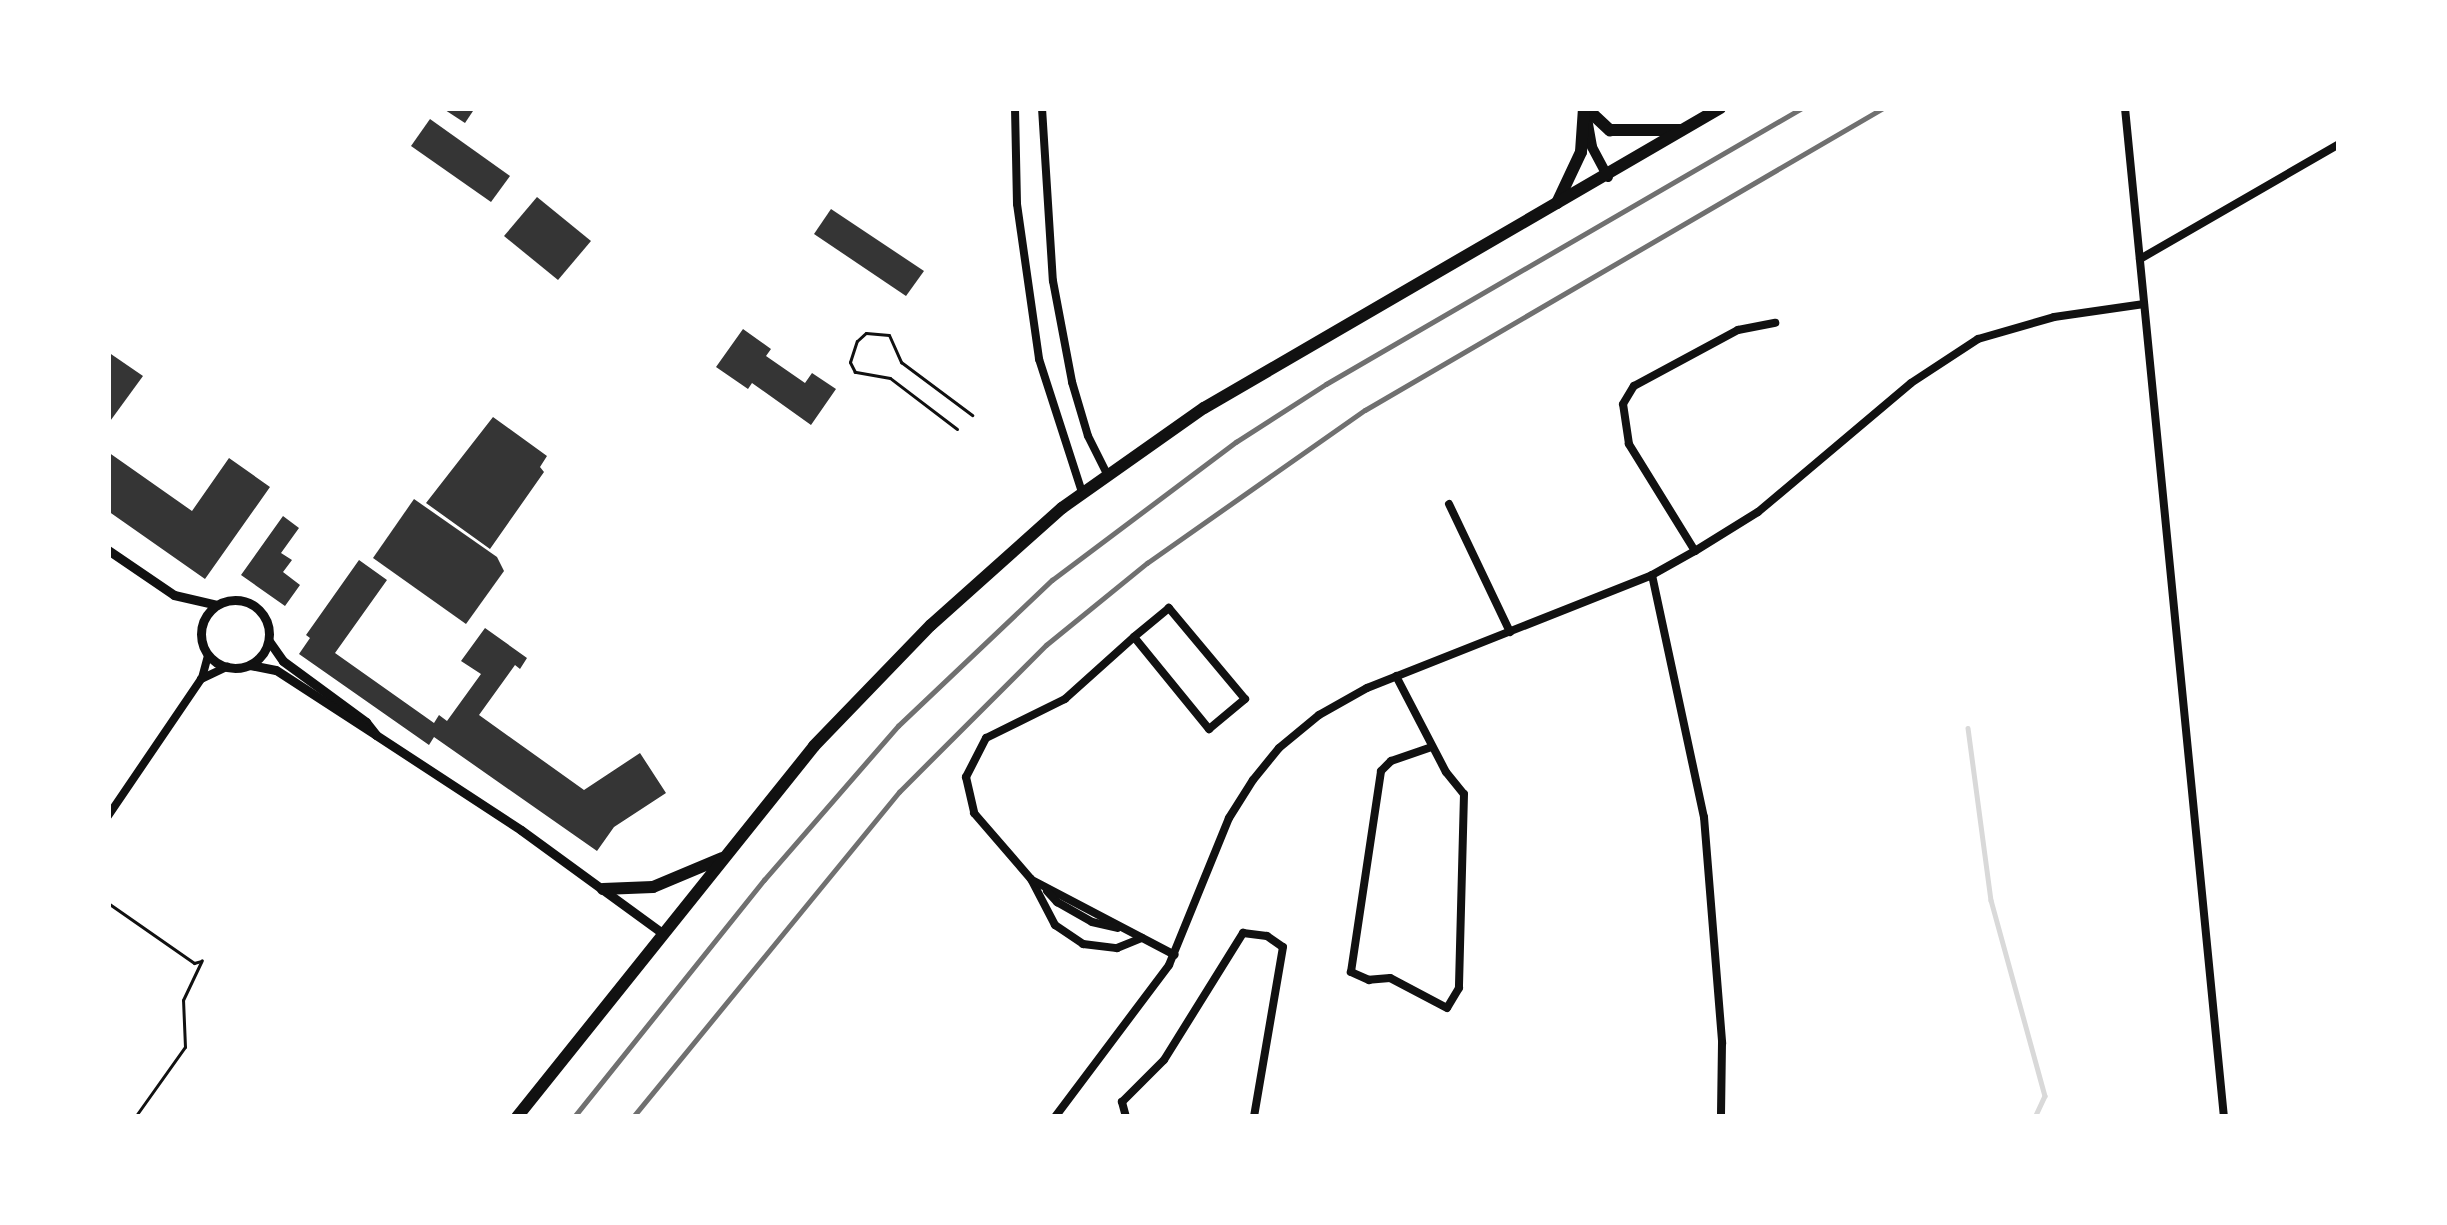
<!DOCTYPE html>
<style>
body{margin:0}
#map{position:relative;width:2447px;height:1225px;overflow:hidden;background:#fff;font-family:"Nunito Sans",sans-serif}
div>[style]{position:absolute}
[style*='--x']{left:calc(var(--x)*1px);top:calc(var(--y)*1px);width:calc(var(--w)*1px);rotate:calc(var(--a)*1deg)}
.stream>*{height:4.5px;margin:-2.25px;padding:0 2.25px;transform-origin:2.25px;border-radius:2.25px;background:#d9d9d9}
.building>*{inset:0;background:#353535}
.service>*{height:3px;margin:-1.5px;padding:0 1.5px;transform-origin:1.5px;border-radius:1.5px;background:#111}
.minor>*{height:8px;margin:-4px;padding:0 4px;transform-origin:4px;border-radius:4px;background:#111}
.tertiary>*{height:9px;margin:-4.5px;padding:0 4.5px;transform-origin:4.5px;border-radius:4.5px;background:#111}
.tertiary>.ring{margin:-4.5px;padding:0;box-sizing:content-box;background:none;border:9px solid #111;border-radius:50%}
.secondary>*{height:10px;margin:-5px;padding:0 5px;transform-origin:5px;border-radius:5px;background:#111}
.trunk>*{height:12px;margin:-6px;padding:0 6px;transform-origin:6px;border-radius:6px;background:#111}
.rail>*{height:4.5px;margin:-2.25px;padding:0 2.25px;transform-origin:2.25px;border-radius:2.25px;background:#707070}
span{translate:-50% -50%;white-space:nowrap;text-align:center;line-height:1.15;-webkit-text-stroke:12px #fff;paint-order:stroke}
.frame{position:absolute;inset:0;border:111px solid #fff;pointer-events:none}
</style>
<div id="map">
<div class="stream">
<i style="--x:1968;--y:728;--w:174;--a:82.4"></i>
<i style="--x:1991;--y:900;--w:203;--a:74.6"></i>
<i style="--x:2045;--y:1096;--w:23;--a:115"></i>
</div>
<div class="building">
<i style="clip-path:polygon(442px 108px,475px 108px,465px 123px)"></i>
<i style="clip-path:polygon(430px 119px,510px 176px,491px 202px,411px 146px)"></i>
<i style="clip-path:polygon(537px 197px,591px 241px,558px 280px,504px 236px)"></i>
<i style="clip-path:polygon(831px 209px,924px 271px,906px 296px,814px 234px)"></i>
<i style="clip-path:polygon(743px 329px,771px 349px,766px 356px,805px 383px,812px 373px,836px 389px,811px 425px,752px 383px,748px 389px,716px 367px)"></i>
<i style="clip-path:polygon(108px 352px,143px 376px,108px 424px)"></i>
<i style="clip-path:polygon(493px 417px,547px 456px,540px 467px,544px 472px,490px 549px,426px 503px)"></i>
<i style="clip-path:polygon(108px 452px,192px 511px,229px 458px,270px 487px,205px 579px,108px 511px)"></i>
<i style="clip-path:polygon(414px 499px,497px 557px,504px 571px,466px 624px,373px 558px)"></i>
<i style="clip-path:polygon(283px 516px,299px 528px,281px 553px,292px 560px,283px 572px,300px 585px,285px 606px,241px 575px)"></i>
<i style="clip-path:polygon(359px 560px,387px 580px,335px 653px,434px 723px,439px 715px,447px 721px,481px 674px,461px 661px,485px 628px,527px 658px,520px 669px,515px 665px,479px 715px,584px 790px,640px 753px,666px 793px,614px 827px,597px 851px,434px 737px,429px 745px,299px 654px,310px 638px,306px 635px)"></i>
</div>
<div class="service">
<i style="--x:957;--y:429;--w:84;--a:-142.7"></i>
<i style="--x:890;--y:378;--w:36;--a:-170"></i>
<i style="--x:855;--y:372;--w:11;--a:-117"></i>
<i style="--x:850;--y:362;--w:22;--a:-72"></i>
<i style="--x:857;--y:341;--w:12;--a:-42"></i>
<i style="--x:866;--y:333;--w:23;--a:5"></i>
<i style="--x:889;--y:335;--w:30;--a:66"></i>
<i style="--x:901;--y:362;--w:89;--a:36.7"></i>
<i style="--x:108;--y:903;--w:105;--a:34.9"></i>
<i style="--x:194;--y:963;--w:7;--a:-16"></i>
<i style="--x:135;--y:1117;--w:86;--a:-54.5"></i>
<i style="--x:185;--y:1047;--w:47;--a:-92.4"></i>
<i style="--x:183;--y:1000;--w:44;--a:-64.6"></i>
</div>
<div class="minor">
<i style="--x:1015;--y:108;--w:96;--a:88.8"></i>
<i style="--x:1017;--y:204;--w:157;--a:81.9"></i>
<i style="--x:1039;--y:359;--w:140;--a:72.1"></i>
<i style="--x:1042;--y:108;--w:173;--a:86.4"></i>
<i style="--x:1053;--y:281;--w:103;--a:79.3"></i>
<i style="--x:1072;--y:382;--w:56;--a:73.5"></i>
<i style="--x:1088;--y:436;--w:42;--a:63.4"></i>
<i style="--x:2125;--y:108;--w:1014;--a:84.4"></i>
<i style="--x:2140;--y:259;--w:230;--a:-30"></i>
<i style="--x:1449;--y:504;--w:142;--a:64.5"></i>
<i style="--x:1695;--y:551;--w:126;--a:-121.7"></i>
<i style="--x:1629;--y:444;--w:40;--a:-98.5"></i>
<i style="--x:1623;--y:404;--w:21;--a:-59"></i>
<i style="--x:1634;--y:386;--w:118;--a:-28.3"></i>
<i style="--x:1738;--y:330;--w:38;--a:-11"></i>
<i style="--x:1652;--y:575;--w:248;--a:77.9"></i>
<i style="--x:1704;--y:817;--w:227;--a:85.4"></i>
<i style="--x:1722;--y:1043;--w:74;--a:90.8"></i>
<i style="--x:1134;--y:637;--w:119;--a:50.8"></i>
<i style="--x:1209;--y:729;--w:47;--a:-39.8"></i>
<i style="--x:1245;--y:699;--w:119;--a:-129.9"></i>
<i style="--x:1169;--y:608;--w:45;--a:140.4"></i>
<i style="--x:1134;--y:637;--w:93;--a:138.1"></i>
<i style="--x:1065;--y:699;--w:88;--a:153.7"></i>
<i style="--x:986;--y:738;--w:44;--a:117.1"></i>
<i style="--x:966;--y:777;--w:37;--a:77"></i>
<i style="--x:974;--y:813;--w:87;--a:49.2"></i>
<i style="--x:1031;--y:879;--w:52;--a:62.4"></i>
<i style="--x:1055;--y:925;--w:34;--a:34"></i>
<i style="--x:1083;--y:944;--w:34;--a:7"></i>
<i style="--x:1117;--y:948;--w:27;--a:-22"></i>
<i style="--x:1396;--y:676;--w:108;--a:62.5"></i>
<i style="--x:1446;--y:772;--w:28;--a:51"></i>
<i style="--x:1464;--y:794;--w:194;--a:91.5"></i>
<i style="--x:1459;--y:988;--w:23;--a:121"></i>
<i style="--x:1447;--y:1008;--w:64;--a:-152.2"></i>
<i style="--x:1390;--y:978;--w:21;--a:175"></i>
<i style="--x:1369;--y:980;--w:20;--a:-156"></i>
<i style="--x:1351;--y:972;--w:203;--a:-81.5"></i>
<i style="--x:1381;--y:771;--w:14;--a:-45"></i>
<i style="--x:1391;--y:761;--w:43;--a:-18.9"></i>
<i style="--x:202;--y:678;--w:24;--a:-75"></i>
<i style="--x:108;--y:816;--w:166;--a:-55.8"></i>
<i style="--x:201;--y:679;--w:29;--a:-25"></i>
<i style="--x:1032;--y:880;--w:161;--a:27.7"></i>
<i style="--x:1047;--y:891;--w:15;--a:48"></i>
<i style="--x:1057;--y:902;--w:40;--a:29.7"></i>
<i style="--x:1092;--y:922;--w:26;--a:13"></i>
<i style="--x:1055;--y:1117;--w:190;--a:-53.1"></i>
<i style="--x:1169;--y:965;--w:159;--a:-67.8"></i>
<i style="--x:1229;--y:818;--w:45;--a:-57.7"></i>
<i style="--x:1253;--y:780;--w:41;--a:-50.9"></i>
<i style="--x:1279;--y:748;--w:52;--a:-39.5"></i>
<i style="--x:1319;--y:715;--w:55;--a:-29.4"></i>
<i style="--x:1367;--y:688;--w:307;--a:-21.6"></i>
<i style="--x:1652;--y:575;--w:49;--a:-29.2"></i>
<i style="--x:1695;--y:551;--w:74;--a:-31.8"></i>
<i style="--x:1758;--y:512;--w:200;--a:-40.1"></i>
<i style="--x:1911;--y:383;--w:80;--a:-33.3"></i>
<i style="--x:1978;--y:339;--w:79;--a:-16.1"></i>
<i style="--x:2054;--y:317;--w:91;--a:-8.2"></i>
<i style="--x:1126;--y:1117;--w:16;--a:-105"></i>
<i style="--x:1122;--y:1102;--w:59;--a:-45"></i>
<i style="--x:1164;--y:1060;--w:150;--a:-58.1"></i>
<i style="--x:1243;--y:933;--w:24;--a:7"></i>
<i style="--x:1267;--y:936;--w:19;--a:35"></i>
<i style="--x:1283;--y:947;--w:172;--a:99.7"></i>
</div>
<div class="tertiary">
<i style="--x:108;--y:550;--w:80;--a:34.3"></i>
<i style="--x:174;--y:595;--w:44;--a:13.1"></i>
<i class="ring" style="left:201px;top:600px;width:59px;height:59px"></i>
<i style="--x:269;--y:641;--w:24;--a:55"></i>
<i style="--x:283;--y:661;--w:103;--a:36.3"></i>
<i style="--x:366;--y:722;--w:16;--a:52"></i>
<i style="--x:250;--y:665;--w:26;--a:11"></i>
<i style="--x:276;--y:670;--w:119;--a:33"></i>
<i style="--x:376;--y:735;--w:173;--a:33.2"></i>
<i style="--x:521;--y:830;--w:175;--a:36.1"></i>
</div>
<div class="secondary">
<i style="--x:1587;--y:118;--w:29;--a:80"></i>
<i style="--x:1592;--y:147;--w:34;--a:62"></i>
</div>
<div class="trunk">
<i style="--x:1586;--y:108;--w:33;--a:43"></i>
<i style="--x:1610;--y:130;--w:71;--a:0"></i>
<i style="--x:1557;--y:203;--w:56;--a:-64.8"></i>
<i style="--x:1581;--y:152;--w:44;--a:-86.1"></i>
<i style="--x:603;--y:889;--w:50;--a:-2.3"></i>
<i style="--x:653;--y:887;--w:75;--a:-22.8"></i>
<i style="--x:517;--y:1117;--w:475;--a:-51.3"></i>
<i style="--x:814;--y:746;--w:168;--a:-46"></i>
<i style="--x:931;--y:625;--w:176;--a:-41.8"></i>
<i style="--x:1062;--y:508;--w:174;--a:-35.2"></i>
<i style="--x:1204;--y:408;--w:597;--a:-30.17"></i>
</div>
<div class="rail">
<i style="--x:574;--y:1117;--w:304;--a:-51.3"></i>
<i style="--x:764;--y:880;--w:204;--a:-49"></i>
<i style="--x:898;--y:726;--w:212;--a:-43.5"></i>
<i style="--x:1052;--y:580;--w:230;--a:-36.9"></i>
<i style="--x:1236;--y:442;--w:107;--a:-32.8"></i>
<i style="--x:1326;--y:384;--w:550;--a:-30.11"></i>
<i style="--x:633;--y:1117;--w:420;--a:-50.7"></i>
<i style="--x:899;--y:792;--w:208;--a:-45"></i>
<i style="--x:1046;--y:645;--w:130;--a:-39.1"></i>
<i style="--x:1147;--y:563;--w:266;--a:-35.1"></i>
<i style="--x:1365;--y:410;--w:600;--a:-30.24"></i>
</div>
<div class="frame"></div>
</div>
